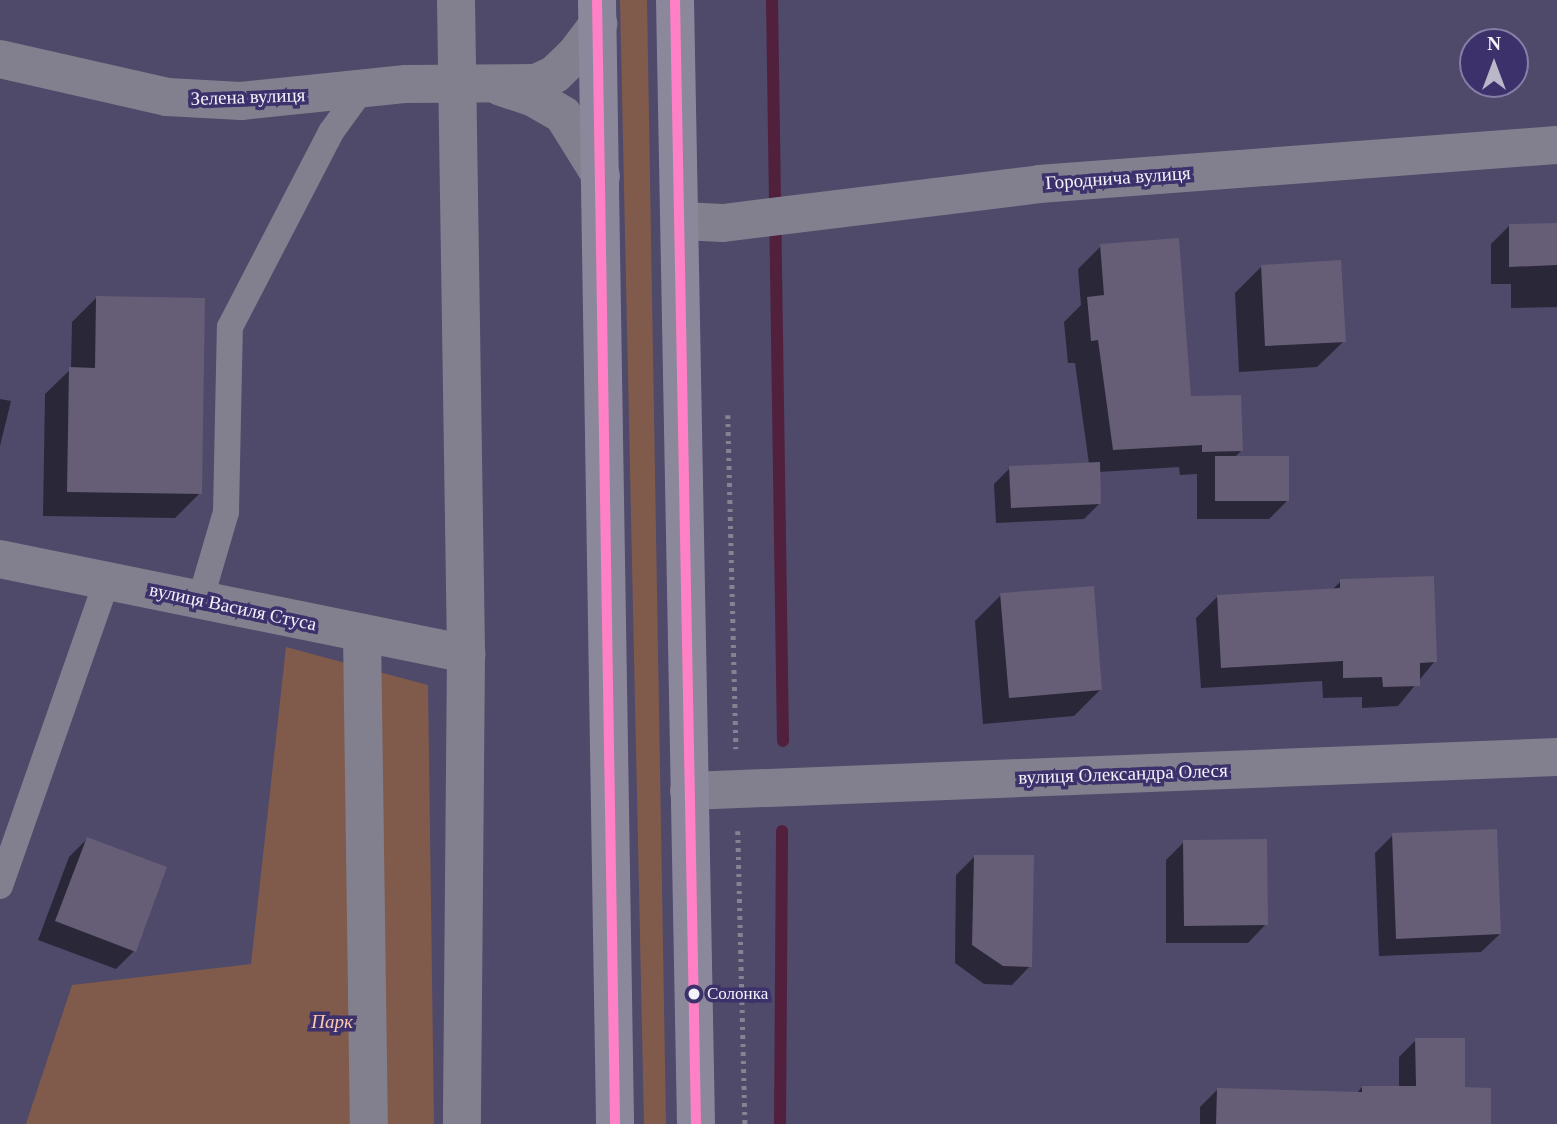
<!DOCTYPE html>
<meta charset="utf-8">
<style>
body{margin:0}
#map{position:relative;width:1557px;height:1124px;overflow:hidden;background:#4f496a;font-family:"Times New Roman",serif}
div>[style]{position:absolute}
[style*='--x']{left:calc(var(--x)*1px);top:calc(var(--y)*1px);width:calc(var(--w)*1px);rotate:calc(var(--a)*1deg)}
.green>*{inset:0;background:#805b4c}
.shadow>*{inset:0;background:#0007}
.stream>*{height:12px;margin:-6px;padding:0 6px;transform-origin:6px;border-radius:6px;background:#50203d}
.building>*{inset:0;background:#665d76}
.path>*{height:4.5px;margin-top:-2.25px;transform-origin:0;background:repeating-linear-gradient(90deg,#858391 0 3.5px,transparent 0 8.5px)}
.service>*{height:26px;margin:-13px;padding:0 13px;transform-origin:13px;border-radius:13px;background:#82808e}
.pedestrian>*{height:38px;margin:-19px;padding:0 19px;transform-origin:19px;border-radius:19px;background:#82808e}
.minor>*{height:38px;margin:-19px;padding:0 19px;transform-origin:19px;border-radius:19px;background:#82808e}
.trunk>*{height:38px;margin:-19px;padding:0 19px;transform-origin:19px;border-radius:19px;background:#8c889c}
.bus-1>*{height:10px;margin:-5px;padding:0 5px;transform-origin:5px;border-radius:5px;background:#ff80c5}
.dots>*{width:19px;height:19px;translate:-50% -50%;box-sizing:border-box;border:4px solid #3c316b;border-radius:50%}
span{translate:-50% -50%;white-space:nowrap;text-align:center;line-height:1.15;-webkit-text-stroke:7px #3c316b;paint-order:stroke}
.bus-label{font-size:17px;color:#f4f3fb}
.left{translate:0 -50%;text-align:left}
.street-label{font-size:19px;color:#f4f3fb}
.park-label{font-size:19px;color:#ffcbb0;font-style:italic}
.north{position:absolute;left:1459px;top:28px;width:70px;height:70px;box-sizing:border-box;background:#3c316b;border:2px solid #867fa5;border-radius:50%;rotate:0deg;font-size:19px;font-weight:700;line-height:28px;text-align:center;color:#f4f3fb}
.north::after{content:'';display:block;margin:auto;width:24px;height:32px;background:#bab8c8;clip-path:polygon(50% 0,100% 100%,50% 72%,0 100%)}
</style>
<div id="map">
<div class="green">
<i style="clip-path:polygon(620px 0,647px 0,666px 1124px,644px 1124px)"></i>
<i style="clip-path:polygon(286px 647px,428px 685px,434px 1124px,26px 1124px,72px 985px,251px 964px)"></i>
</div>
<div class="shadow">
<i style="clip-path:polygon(1557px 225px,1557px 307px,1511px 308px,1511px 284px,1491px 284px,1491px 244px,1509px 226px)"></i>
<i style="clip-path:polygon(1101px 246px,1190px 397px,1241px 451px,1235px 457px,1287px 501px,1269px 519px,1197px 519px,1197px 474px,1180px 475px,1179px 467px,1098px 472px,1100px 503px,1084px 519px,996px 523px,994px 484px,1010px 468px,1089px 464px,1075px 363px,1068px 363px,1064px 322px,1081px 305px,1078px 269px)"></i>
<i style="clip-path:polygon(1262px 266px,1344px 341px,1317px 367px,1239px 372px,1235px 293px)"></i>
<i style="clip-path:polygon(96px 298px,200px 493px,175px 518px,43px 516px,45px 394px,71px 369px,72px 322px)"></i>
<i style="clip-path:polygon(0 399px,11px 401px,0 446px)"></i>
<i style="clip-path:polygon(1341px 581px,1435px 661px,1398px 706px,1362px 708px,1362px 697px,1323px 698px,1322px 681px,1201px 688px,1196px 618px,1217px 597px,1331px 591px)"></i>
<i style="clip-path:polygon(1001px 595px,1100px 690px,1074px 716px,983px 724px,975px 621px)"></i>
<i style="clip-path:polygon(1393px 835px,1500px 934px,1481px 952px,1379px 956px,1375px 853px)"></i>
<i style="clip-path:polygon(87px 839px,134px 951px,116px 969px,38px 940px,69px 857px)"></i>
<i style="clip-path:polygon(1184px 842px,1266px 924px,1248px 943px,1166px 943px,1166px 860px)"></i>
<i style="clip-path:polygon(975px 856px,1030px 966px,1012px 985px,984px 984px,955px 963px,956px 875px)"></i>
<i style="clip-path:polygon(1416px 1040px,1489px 1124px,1200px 1124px,1200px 1107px,1217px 1090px,1356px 1094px,1362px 1087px,1399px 1088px,1399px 1057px)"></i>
</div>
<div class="stream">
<i style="--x:772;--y:0;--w:741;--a:89.15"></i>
<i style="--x:780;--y:1124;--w:293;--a:-89.6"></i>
</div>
<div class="building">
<i style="clip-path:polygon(1557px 223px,1557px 265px,1509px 267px,1509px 224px)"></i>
<i style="clip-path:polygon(1179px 238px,1191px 396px,1241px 395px,1243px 451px,1202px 452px,1202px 445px,1113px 450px,1098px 340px,1091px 341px,1087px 297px,1104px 295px,1100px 244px)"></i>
<i style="clip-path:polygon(1341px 260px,1346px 342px,1265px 346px,1261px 265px)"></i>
<i style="clip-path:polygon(96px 296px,205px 298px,202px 494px,67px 492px,69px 367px,95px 368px)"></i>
<i style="clip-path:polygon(1215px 456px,1289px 456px,1289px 501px,1215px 501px)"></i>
<i style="clip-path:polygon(1100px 462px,1101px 504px,1011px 508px,1009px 466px)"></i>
<i style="clip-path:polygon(1434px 576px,1437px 662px,1420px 663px,1420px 686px,1383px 687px,1382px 677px,1343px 678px,1343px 661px,1221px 668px,1217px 595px,1340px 588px,1340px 579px)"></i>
<i style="clip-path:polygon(1094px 586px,1102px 690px,1009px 698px,1000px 593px)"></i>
<i style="clip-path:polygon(1497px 829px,1501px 934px,1396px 939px,1392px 833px)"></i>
<i style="clip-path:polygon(87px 837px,167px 867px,136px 952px,55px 921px)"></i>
<i style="clip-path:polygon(1267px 839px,1268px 925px,1184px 926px,1183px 840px)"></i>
<i style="clip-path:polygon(974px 855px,1034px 855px,1032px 967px,1003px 966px,972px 945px)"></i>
<i style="clip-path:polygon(1415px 1038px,1465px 1038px,1465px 1087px,1491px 1088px,1491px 1124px,1216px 1124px,1217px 1088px,1362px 1092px,1362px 1086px,1416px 1086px)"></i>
</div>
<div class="path">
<i style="--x:728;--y:415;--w:334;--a:88.6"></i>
<i style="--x:738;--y:831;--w:293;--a:88.6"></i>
</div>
<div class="service">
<i style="--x:200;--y:601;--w:93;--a:-73.7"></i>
<i style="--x:226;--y:512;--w:185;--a:-88.8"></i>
<i style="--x:230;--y:327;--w:220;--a:-62.6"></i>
<i style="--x:331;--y:132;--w:49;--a:-54.1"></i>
<i style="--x:0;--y:886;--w:323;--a:-70.7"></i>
</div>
<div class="pedestrian">
<i style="--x:362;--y:633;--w:491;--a:89.2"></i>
</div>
<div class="minor">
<i style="--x:456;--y:0;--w:654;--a:89.12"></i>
<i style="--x:466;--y:654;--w:470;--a:90.5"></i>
<i style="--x:0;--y:59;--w:171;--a:12.8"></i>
<i style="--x:167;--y:97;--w:74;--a:3.1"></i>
<i style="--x:241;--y:101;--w:166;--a:-5.9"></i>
<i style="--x:406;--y:84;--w:130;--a:-0.4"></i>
<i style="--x:536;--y:83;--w:21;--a:-25"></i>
<i style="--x:555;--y:74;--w:28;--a:-44"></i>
<i style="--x:575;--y:55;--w:39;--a:-53"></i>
<i style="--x:501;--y:87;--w:35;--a:18"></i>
<i style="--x:534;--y:98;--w:34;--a:30"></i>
<i style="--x:563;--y:115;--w:72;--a:58.1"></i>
<i style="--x:681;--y:221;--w:42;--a:2.7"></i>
<i style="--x:723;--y:223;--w:318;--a:-7"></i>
<i style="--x:1039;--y:184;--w:519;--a:-4.31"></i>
<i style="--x:0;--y:559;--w:476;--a:11.5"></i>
<i style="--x:689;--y:791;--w:869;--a:-2.24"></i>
</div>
<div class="trunk">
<i style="--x:597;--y:0;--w:1124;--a:89.08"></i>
<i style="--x:675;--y:0;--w:1124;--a:88.93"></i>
</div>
<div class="bus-1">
<i style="--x:597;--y:0;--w:1124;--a:89.08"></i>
<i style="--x:675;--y:0;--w:1124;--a:88.93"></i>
</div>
<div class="dots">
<i style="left:694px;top:994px;background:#f4f3fb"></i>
</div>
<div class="bus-label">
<span class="left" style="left:707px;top:994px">Солонка</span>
</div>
<div class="street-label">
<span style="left:248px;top:97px;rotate:-2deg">Зелена вулиця</span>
<span style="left:1118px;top:178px;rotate:-4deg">Городнича вулиця</span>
<span style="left:233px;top:607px;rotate:12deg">вулиця Василя Стуса</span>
<span style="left:1123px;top:774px;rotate:-2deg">вулиця Олександра Олеся</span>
</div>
<div class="park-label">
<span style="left:332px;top:1022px">Парк</span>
</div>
<div class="north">N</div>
</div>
